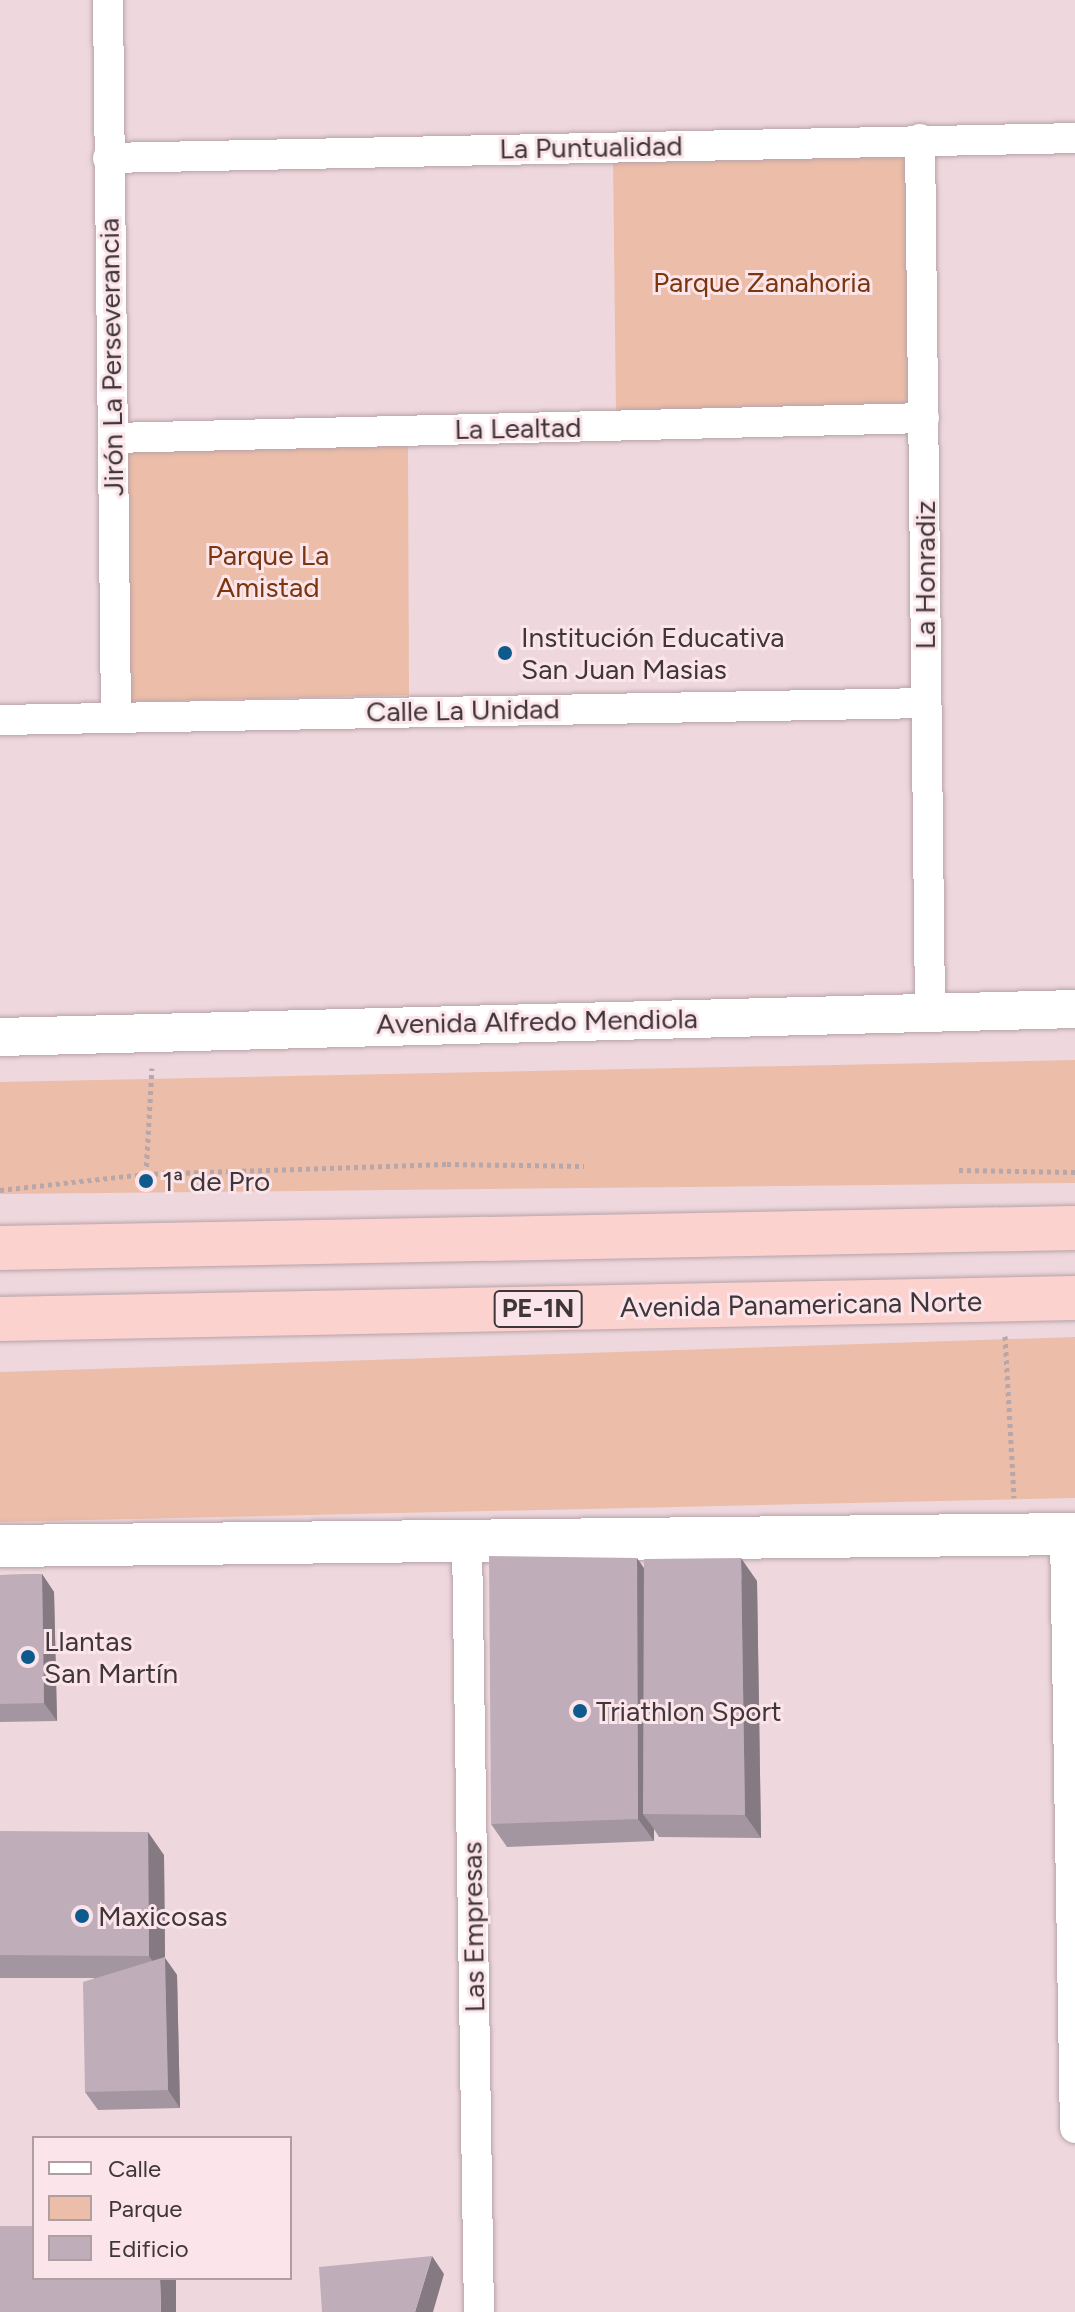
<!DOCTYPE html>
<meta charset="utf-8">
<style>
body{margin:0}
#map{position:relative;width:1075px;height:2312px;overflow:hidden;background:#eed8dd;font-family:Figtree,sans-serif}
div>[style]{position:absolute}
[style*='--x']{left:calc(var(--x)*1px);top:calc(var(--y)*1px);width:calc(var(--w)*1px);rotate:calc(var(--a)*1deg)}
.green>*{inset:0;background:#ecbda8}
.path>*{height:5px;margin-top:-2.5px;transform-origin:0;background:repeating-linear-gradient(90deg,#b7a6aa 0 4px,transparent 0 8px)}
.roads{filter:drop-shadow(0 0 2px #b7a2a8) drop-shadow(0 0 2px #b7a2a8)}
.minor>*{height:30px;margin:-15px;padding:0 15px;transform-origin:15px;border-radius:15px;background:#fff}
.tertiary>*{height:38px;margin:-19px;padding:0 19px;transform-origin:19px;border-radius:19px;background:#fff}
.secondary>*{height:42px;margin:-21px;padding:0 21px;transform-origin:21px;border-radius:21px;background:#fff}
.trunk>*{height:44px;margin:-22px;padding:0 22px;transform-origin:22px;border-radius:22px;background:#fcd2cf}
.wall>*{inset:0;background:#a496a0}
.shaded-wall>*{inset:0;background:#867a82}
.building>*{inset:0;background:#bfaeba}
.dots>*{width:22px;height:22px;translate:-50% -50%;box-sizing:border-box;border:4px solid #fbe5eb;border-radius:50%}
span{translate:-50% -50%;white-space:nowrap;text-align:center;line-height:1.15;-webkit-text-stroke:6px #fbe5eb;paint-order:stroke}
.shield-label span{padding:2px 6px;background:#fbe5eb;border:2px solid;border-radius:6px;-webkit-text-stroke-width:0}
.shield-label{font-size:26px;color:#3e3638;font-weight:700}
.street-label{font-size:28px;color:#3e3638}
.park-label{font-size:28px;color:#7b360e}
.poi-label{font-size:28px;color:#3e3638}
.left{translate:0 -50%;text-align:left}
.legend{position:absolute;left:32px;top:2136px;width:260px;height:144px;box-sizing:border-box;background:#fbe5eb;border:2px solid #af9fa3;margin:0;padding:10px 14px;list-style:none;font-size:24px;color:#3e3638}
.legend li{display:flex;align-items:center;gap:16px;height:40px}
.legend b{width:40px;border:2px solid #af9fa3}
</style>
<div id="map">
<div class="green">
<i style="clip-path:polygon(906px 152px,911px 406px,616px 413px,613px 159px)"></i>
<i style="clip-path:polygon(408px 440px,409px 695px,129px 702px,127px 448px)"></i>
<i style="clip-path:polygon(1075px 1060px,1075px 1183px,0 1194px,0 1082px)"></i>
<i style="clip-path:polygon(1075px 1337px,1075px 1498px,0 1522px,0 1372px)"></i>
</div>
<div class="path">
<i style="--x:959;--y:1170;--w:116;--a:1"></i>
<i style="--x:146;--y:1174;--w:106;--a:-86.8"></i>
<i style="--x:0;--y:1190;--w:147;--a:-6.3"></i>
<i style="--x:146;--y:1174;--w:301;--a:-1.9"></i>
<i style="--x:447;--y:1164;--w:137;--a:0.8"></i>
<i style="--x:1005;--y:1336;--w:162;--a:86.8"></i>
</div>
<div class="roads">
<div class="minor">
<i style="--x:108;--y:0;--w:715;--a:89.36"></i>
<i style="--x:920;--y:139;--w:872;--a:89.34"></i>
<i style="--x:108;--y:158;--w:967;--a:-1.18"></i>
<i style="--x:113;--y:438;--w:811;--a:-1.41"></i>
<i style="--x:0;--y:720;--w:925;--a:-1.05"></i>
<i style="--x:1065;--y:1534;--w:594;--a:89.04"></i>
<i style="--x:467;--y:1542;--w:770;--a:89.11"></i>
</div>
<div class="tertiary">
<i style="--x:0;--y:1037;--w:1075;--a:-1.49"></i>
</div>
<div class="secondary">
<i style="--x:0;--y:1546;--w:1075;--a:-0.64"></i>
</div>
<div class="trunk">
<i style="--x:0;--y:1248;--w:1075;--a:-1.07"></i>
<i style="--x:0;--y:1319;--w:1075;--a:-1.12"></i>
</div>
</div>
<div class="wall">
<i style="clip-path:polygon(644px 1568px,757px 1581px,761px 1838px,659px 1837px,654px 1829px,654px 1841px,507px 1847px,491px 1824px)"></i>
<i style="clip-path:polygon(42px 1574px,54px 1592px,57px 1721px,0 1722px,0 1575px)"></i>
<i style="clip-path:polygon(0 1831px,164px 1855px,165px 1958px,177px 1975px,180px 2108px,98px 2110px,85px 2092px,94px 1978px,0 1978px)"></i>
</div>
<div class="shaded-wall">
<i style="clip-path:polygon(637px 1558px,653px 1581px,643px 1814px,654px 1829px,654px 1841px,638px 1819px)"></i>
<i style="clip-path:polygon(741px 1558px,757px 1581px,761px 1838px,745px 1815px)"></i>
<i style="clip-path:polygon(42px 1574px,54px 1592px,57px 1721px,44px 1703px)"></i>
<i style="clip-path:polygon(148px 1832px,164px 1855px,165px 1958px,177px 1975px,180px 2108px,168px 2090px,165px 1979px,149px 1956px)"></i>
<i style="clip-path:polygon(432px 2256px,444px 2274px,433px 2312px,415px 2312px)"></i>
<i style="clip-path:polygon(160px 2278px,176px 2278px,176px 2312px,161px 2312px)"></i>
</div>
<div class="building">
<i style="clip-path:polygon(489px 1556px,637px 1558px,638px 1819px,491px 1824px)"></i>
<i style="clip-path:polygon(741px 1558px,745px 1815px,643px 1814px,644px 1559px)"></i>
<i style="clip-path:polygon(42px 1574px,44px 1703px,0 1704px,0 1575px)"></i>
<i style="clip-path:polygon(0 1831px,148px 1832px,149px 1956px,0 1955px)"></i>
<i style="clip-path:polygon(165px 1957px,168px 2090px,85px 2092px,83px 1982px)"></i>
<i style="clip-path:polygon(0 2226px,34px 2226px,34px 2278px,160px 2278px,161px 2312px,0 2312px)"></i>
<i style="clip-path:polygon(432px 2256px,415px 2312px,322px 2312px,319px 2267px)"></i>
</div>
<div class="dots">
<i style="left:505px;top:653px;background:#0e5a8d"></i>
<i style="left:146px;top:1181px;background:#0e5a8d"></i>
<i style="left:28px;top:1657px;background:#0e5a8d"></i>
<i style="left:580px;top:1711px;background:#0e5a8d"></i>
<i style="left:82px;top:1916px;background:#0e5a8d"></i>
</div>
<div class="shield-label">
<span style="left:538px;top:1309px">PE-1N</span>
</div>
<div class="street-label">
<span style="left:591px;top:147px;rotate:-1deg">La Puntualidad</span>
<span style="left:111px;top:357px;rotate:-91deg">Jirón La Perseverancia</span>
<span style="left:518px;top:428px;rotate:-1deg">La Lealtad</span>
<span style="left:925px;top:575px;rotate:-90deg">La Honradiz</span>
<span style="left:463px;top:710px;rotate:-1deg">Calle La Unidad</span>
<span style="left:537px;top:1021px;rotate:-1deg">Avenida Alfredo Mendiola</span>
<span style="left:801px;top:1304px;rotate:-1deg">Avenida Panamericana Norte</span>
<span style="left:473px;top:1927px;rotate:-91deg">Las Empresas</span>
</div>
<div class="park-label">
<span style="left:762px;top:282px">Parque Zanahoria</span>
<span style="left:268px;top:571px">Parque La<br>Amistad</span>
</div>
<div class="poi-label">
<span class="left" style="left:521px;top:653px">Institución Educativa<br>San Juan Masias</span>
<span class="left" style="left:162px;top:1181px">1ª de Pro</span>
<span class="left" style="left:44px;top:1657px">Llantas<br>San Martín</span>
<span class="left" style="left:596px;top:1711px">Triathlon Sport</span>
<span class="left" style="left:98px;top:1916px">Maxicosas</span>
</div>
<ul class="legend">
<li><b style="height:10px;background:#fff"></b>Calle</li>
<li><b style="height:22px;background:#ecbda8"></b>Parque</li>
<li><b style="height:22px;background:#bfaeba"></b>Edificio</li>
</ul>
</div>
